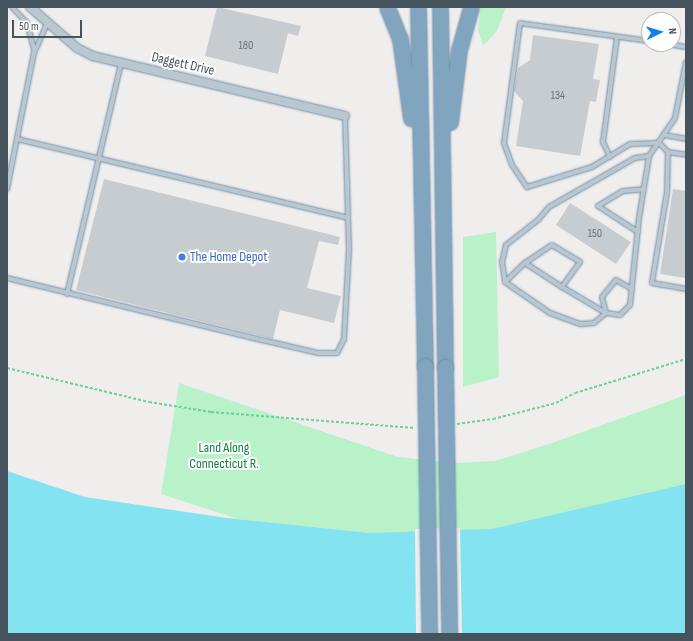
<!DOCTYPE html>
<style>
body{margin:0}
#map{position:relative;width:693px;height:641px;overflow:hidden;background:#f0eded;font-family:"Sofia Sans Condensed",sans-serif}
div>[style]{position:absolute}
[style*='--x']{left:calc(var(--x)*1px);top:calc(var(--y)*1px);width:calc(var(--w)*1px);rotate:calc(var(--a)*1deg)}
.green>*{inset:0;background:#b9f1c9}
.water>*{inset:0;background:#84e3f0}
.pier>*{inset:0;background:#f0eded}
.building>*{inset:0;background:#c7ccd1}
.path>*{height:1.5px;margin-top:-0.75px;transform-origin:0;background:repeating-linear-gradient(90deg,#6fd097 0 3px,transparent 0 5px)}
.roads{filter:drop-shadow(0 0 1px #6e90ab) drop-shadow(0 0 1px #6e90ab)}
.service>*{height:4px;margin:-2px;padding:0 2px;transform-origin:2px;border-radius:2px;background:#bbc7ce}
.minor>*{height:8px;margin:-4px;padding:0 4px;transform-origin:4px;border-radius:4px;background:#bbc7ce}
.motorway>*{height:15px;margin:-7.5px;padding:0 7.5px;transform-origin:7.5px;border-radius:7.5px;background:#82a5bf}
.bridges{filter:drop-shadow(0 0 1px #6e90ab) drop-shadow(0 0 1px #6e90ab)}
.motorway-bridge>*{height:15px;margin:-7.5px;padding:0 7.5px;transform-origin:7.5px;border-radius:7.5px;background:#82a5bf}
.dots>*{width:11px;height:11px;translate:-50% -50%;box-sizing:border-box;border:2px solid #fff;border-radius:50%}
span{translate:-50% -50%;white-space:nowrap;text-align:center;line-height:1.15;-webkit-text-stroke:4px #fff;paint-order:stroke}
.number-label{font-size:12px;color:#667179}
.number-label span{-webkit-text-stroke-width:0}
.street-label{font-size:14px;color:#45535c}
.shop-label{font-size:14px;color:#366cbe}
.left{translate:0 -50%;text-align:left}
.park-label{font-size:14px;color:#12803f}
.frame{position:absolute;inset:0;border:8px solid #45535c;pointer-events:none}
.north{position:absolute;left:641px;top:12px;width:40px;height:40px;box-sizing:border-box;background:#fff;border:1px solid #b5babe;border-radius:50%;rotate:85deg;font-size:11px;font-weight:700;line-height:16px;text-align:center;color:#45535c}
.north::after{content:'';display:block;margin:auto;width:14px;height:18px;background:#1082e7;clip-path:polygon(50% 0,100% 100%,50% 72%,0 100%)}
.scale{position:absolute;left:12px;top:20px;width:70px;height:18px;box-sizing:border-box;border:2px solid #45535c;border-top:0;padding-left:5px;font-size:12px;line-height:14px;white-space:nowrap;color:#45535c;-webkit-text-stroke:3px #fff;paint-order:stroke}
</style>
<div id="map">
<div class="green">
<i style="clip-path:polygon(481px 7px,506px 7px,497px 31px,483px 46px,478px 30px)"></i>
<i style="clip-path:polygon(496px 232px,499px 377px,463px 387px,463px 237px)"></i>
<i style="clip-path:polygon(179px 383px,398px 457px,454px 463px,495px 461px,552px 443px,686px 395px,686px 501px,595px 532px,370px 533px,238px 519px,161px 494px)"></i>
</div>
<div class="water">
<i style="clip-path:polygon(7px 471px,85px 497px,227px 518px,370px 533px,492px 529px,686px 484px,686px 634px,7px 634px)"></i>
</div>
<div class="pier">
<i style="clip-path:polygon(460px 528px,462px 634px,416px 634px,415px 529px)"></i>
</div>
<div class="building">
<i style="clip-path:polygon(217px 7px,301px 26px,298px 36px,288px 33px,278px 74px,205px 56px)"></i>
<i style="clip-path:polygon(533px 35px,599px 44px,593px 79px,600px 80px,596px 102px,590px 101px,580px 156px,516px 146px,523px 101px,514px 91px,518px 68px,530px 60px)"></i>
<i style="clip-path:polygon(104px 179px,340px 237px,338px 245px,319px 241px,307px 288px,341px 296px,334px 323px,280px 310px,273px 339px,76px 290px)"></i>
<i style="clip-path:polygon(673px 189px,686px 191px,686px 278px,660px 274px)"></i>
<i style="clip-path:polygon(570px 203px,631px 242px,616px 264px,556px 225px)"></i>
</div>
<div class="path">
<i style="--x:7;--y:368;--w:146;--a:13.5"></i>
<i style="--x:149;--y:402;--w:63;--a:9.2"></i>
<i style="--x:211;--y:412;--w:204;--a:4.5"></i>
<i style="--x:457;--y:424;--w:36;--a:-8"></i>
<i style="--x:493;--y:419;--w:65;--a:-14.3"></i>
<i style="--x:556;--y:403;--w:21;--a:-28"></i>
<i style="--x:575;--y:393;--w:116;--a:-17"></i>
</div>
<div class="roads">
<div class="service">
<i style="--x:12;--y:7;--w:22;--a:47"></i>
<i style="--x:27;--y:23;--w:28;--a:75"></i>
<i style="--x:649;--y:41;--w:130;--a:-172.1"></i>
<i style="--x:520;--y:23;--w:121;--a:97.6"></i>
<i style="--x:504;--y:143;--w:23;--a:70"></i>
<i style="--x:512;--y:165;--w:27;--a:56"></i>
<i style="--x:527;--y:187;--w:68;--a:-17.1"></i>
<i style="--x:592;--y:167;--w:44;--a:-31.2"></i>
<i style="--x:630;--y:144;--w:29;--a:-2"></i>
<i style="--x:659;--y:143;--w:13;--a:45"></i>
<i style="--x:668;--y:152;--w:18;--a:9"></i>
<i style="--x:667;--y:44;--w:19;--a:9"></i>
<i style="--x:664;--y:135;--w:22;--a:10"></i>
<i style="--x:17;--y:139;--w:340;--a:13.4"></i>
<i style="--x:668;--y:152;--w:40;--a:91.4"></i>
<i style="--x:667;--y:192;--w:92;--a:99.4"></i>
<i style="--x:652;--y:283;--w:35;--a:10"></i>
<i style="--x:649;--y:156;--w:14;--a:172"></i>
<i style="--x:635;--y:158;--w:99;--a:150.3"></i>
<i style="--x:549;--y:207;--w:17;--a:130"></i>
<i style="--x:538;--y:220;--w:41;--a:142"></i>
<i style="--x:506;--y:245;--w:17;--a:103"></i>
<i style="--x:502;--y:262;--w:20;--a:81"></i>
<i style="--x:505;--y:282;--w:55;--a:34.6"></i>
<i style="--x:550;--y:313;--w:33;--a:20"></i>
<i style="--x:581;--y:324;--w:13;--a:-4"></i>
<i style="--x:594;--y:323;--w:16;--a:-40"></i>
<i style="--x:606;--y:313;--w:14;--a:8"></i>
<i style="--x:620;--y:315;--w:14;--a:-45"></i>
<i style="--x:630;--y:305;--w:87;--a:-84.1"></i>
<i style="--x:639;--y:218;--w:63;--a:-80.8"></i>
<i style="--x:649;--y:156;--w:46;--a:-55.6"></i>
<i style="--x:675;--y:118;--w:57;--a:-78.9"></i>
<i style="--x:610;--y:157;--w:17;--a:-115"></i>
<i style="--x:603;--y:142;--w:106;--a:-82.4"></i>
<i style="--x:7;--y:189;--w:139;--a:-78.8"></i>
<i style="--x:34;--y:53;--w:34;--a:-66"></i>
<i style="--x:638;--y:232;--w:48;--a:-147"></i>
<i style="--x:598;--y:206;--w:29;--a:-31"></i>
<i style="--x:623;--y:191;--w:21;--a:-5"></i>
<i style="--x:525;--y:263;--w:44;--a:33"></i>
<i style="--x:7;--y:278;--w:262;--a:13.7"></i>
<i style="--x:262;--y:340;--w:57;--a:13.1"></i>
<i style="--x:318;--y:353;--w:19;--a:0"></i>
<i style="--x:337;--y:353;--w:16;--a:-63"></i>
<i style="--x:344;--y:339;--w:89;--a:-86.8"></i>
<i style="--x:349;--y:250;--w:134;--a:-91.7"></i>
<i style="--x:505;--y:282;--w:28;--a:-44"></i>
<i style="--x:525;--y:263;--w:32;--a:-34"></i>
<i style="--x:552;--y:245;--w:33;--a:31"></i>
<i style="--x:580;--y:262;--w:31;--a:126"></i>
<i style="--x:562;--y:287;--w:51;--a:30.6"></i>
<i style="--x:67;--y:294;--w:237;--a:-76.8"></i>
<i style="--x:606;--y:313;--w:16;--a:-104"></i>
<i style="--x:602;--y:297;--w:22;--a:-51"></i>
<i style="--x:616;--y:280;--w:18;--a:29"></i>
</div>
<div class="minor">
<i style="--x:30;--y:7;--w:62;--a:41.1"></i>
<i style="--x:77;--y:48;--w:18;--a:27"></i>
<i style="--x:93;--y:56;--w:259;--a:13.4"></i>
</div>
<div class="motorway">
<i style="--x:387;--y:7;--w:35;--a:68"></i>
<i style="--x:400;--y:39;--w:80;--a:82.1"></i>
<i style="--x:418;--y:7;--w:359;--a:88.9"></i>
<i style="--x:440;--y:7;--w:360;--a:89.2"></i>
<i style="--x:450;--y:122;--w:73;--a:-82.9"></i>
<i style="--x:459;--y:50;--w:45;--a:-74.4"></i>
</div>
</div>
<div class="bridges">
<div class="motorway-bridge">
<i style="--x:425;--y:366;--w:268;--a:89.1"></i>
<i style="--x:445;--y:367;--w:267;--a:89.1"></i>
</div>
</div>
<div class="dots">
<i style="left:182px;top:257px;background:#3f7fe0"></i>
</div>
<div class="number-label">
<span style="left:246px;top:46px">180</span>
<span style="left:558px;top:96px">134</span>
<span style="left:595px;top:234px">150</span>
</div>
<div class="street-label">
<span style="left:183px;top:64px;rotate:13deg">Daggett Drive</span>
</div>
<div class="shop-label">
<span class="left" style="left:190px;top:257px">The Home Depot</span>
</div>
<div class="park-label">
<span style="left:224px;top:456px">Land Along<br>Connecticut R.</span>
</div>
<div class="frame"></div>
<div class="north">N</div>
<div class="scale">50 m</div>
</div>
